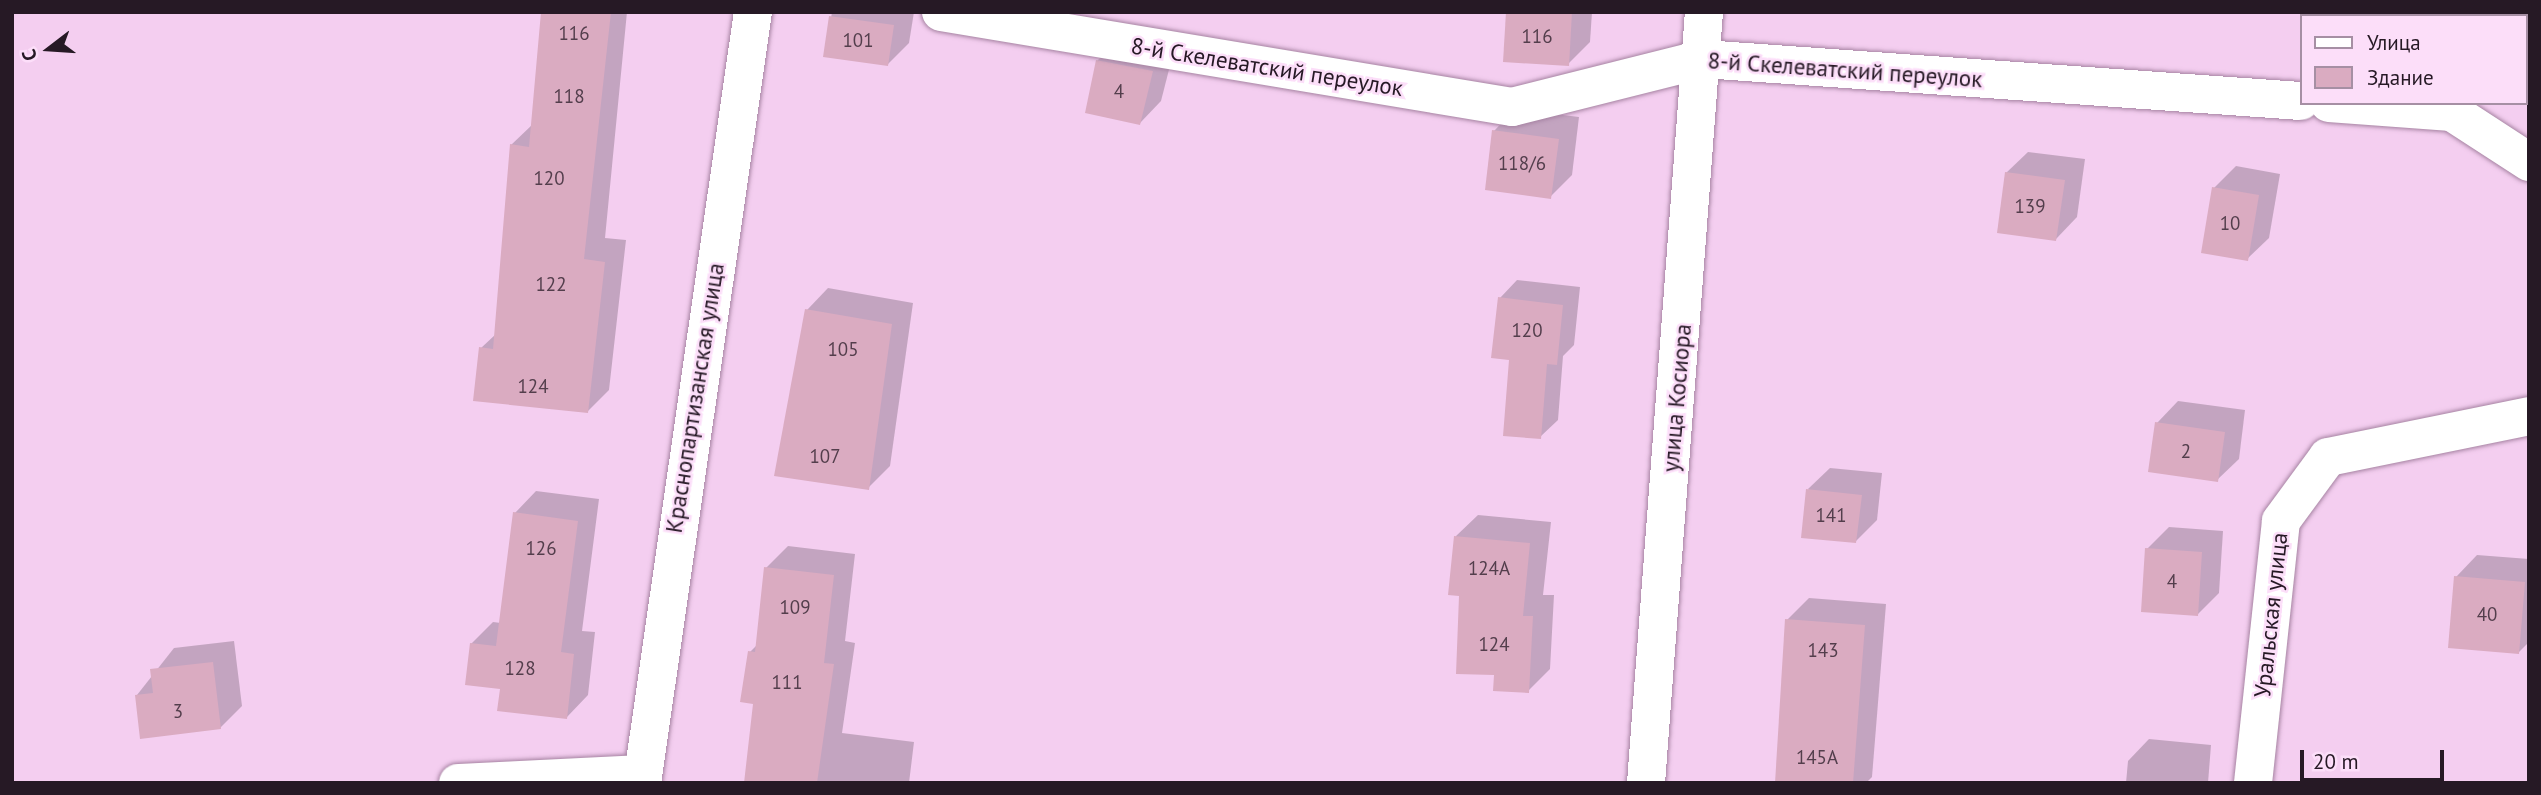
<!DOCTYPE html>
<meta charset="utf-8">
<style>
body{margin:0}
#map{position:relative;width:2541px;height:795px;overflow:hidden;background:#f4cef0;font-family:"PT Sans",sans-serif}
div>[style]{position:absolute}
[style*='--x']{left:calc(var(--x)*1px);top:calc(var(--y)*1px);width:calc(var(--w)*1px);rotate:calc(var(--a)*1deg)}
.shadow>*{inset:0;background:#0003}
.building>*{inset:0;background:#daabc1}
.roads{filter:drop-shadow(0 0 2px #a683a2) drop-shadow(0 0 2px #a683a2)}
.minor>*{height:38px;margin:-19px;padding:0 19px;transform-origin:19px;border-radius:19px;background:#fff}
span{translate:-50% -50%;white-space:nowrap;text-align:center;line-height:1.15;-webkit-text-stroke:5px #fcdef9;paint-order:stroke}
.number-label{font-size:19px;color:#533e4c}
.number-label span{-webkit-text-stroke-width:0}
.street-label{font-size:23px;color:#261925}
.frame{position:absolute;inset:0;border:14px solid #261925;pointer-events:none}
.legend{position:absolute;left:2300px;top:14px;width:228px;height:91px;box-sizing:border-box;background:#fcdef9;border:2px solid #a68fa4;margin:0;padding:9px 12px;list-style:none;font-size:21px;color:#261925}
.legend li{display:flex;align-items:center;gap:14px;height:35px}
.legend b{width:35px;border:2px solid #a68fa4}
.north{position:absolute;left:14px;top:14px;width:70px;height:70px;-webkit-text-stroke:5px #fcdef9;paint-order:stroke;rotate:253deg;font-size:19px;font-weight:700;line-height:28px;text-align:center;color:#261925}
.north::after{content:'';display:block;margin:auto;width:24px;height:32px;background:#261925;clip-path:polygon(50% 0,100% 100%,50% 72%,0 100%)}
.scale{position:absolute;left:2300px;top:750px;width:144px;height:32px;box-sizing:border-box;border:4px solid #261925;border-top:0;padding-left:9px;font-size:21px;line-height:24px;white-space:nowrap;color:#261925;-webkit-text-stroke:5px #fcdef9;paint-order:stroke}
</style>
<div id="map">
<div class="shadow">
<i style="clip-path:polygon(544px 12px,627px 12px,605px 238px,626px 240px,609px 390px,587px 412px,481px 348px,496px 334px,511px 145px,533px 124px)"></i>
<i style="clip-path:polygon(832px 12px,914px 12px,909px 43px,888px 64px,825px 55px)"></i>
<i style="clip-path:polygon(1507px 12px,1592px 12px,1590px 42px,1568px 64px)"></i>
<i style="clip-path:polygon(2425px 12px,2494px 12px,2422px 16px)"></i>
<i style="clip-path:polygon(1119px 39px,1174px 50px,1161px 101px,1140px 123px,1097px 61px)"></i>
<i style="clip-path:polygon(1515px 109px,1579px 117px,1572px 175px,1550px 197px,1494px 131px)"></i>
<i style="clip-path:polygon(2028px 152px,2085px 159px,2077px 217px,2056px 239px,2006px 173px)"></i>
<i style="clip-path:polygon(2236px 166px,2280px 174px,2269px 238px,2247px 259px,2214px 188px)"></i>
<i style="clip-path:polygon(1517px 280px,1580px 287px,1574px 345px,1563px 356px,1558px 420px,1540px 437px,1500px 298px)"></i>
<i style="clip-path:polygon(828px 288px,913px 303px,890px 466px,868px 488px,807px 310px)"></i>
<i style="clip-path:polygon(2178px 401px,2245px 410px,2239px 459px,2217px 480px,2157px 423px)"></i>
<i style="clip-path:polygon(1830px 468px,1882px 473px,1877px 520px,1856px 541px,1808px 489px)"></i>
<i style="clip-path:polygon(536px 491px,599px 499px,582px 631px,595px 632px,588px 695px,567px 717px,502px 688px,471px 644px,493px 622px,501px 623px,515px 513px)"></i>
<i style="clip-path:polygon(1478px 515px,1551px 522px,1543px 595px,1554px 595px,1550px 669px,1528px 691px,1495px 674px,1461px 595px,1456px 536px)"></i>
<i style="clip-path:polygon(2169px 527px,2223px 531px,2219px 593px,2197px 615px,2147px 549px)"></i>
<i style="clip-path:polygon(788px 546px,855px 554px,845px 641px,855px 643px,842px 733px,914px 742px,909px 783px,746px 783px,755px 702px,750px 652px,758px 644px,766px 568px)"></i>
<i style="clip-path:polygon(2477px 555px,2529px 559px,2529px 642px,2519px 652px,2456px 577px)"></i>
<i style="clip-path:polygon(1809px 598px,1886px 604px,1872px 777px,1866px 783px,1777px 783px,1787px 620px)"></i>
<i style="clip-path:polygon(234px 641px,242px 706px,220px 728px,137px 695px,174px 648px)"></i>
<i style="clip-path:polygon(2149px 739px,2211px 745px,2208px 783px,2126px 783px,2128px 761px)"></i>
</div>
<div class="building">
<i style="clip-path:polygon(541px 12px,611px 12px,584px 259px,605px 262px,588px 413px,473px 401px,479px 347px,493px 349px,510px 144px,529px 147px)"></i>
<i style="clip-path:polygon(1506px 12px,1572px 12px,1569px 66px,1503px 62px)"></i>
<i style="clip-path:polygon(829px 16px,894px 25px,888px 66px,823px 57px)"></i>
<i style="clip-path:polygon(1096px 60px,1153px 71px,1140px 125px,1085px 113px)"></i>
<i style="clip-path:polygon(1492px 130px,1559px 139px,1551px 199px,1485px 190px)"></i>
<i style="clip-path:polygon(2005px 172px,2065px 180px,2056px 241px,1997px 233px)"></i>
<i style="clip-path:polygon(2212px 187px,2259px 195px,2248px 261px,2201px 253px)"></i>
<i style="clip-path:polygon(1498px 297px,1563px 305px,1557px 365px,1547px 364px,1541px 439px,1503px 436px,1509px 360px,1491px 358px)"></i>
<i style="clip-path:polygon(805px 309px,892px 324px,869px 490px,774px 476px)"></i>
<i style="clip-path:polygon(2155px 422px,2225px 432px,2218px 482px,2148px 472px)"></i>
<i style="clip-path:polygon(1806px 489px,1862px 495px,1856px 543px,1801px 538px)"></i>
<i style="clip-path:polygon(513px 512px,578px 521px,561px 652px,574px 654px,567px 719px,497px 711px,500px 689px,465px 685px,470px 643px,496px 646px)"></i>
<i style="clip-path:polygon(1454px 536px,1530px 543px,1523px 616px,1533px 616px,1529px 693px,1493px 691px,1494px 675px,1456px 674px,1459px 596px,1448px 595px)"></i>
<i style="clip-path:polygon(2145px 548px,2202px 552px,2198px 616px,2141px 612px)"></i>
<i style="clip-path:polygon(764px 567px,834px 575px,824px 663px,834px 664px,817px 783px,744px 783px,753px 704px,740px 702px,748px 651px,755px 652px)"></i>
<i style="clip-path:polygon(2454px 576px,2525px 582px,2519px 654px,2448px 648px)"></i>
<i style="clip-path:polygon(1785px 619px,1865px 625px,1853px 783px,1775px 783px)"></i>
<i style="clip-path:polygon(213px 662px,221px 729px,140px 739px,135px 695px,153px 693px,150px 669px)"></i>
</div>
<div class="roads">
<div class="minor">
<i style="--x:941;--y:12;--w:579;--a:9.45"></i>
<i style="--x:1512;--y:107;--w:197;--a:-14.1"></i>
<i style="--x:1703;--y:59;--w:599;--a:4.02"></i>
<i style="--x:2329;--y:103;--w:123;--a:4.2"></i>
<i style="--x:2452;--y:112;--w:92;--a:33"></i>
<i style="--x:458;--y:783;--w:181;--a:-2.8"></i>
<i style="--x:642;--y:783;--w:779;--a:-81.81"></i>
<i style="--x:1646;--y:783;--w:773;--a:-85.7"></i>
<i style="--x:2253;--y:783;--w:263;--a:-83.9"></i>
<i style="--x:2281;--y:521;--w:79;--a:-53.7"></i>
<i style="--x:2328;--y:457;--w:205;--a:-11.5"></i>
</div>
</div>
<div class="number-label">
<span style="left:574px;top:34px">116</span>
<span style="left:1537px;top:37px">116</span>
<span style="left:858px;top:41px">101</span>
<span style="left:1119px;top:92px">4</span>
<span style="left:569px;top:97px">118</span>
<span style="left:1522px;top:164px">118/6</span>
<span style="left:549px;top:179px">120</span>
<span style="left:2030px;top:207px">139</span>
<span style="left:2230px;top:224px">10</span>
<span style="left:551px;top:285px">122</span>
<span style="left:1527px;top:331px">120</span>
<span style="left:843px;top:350px">105</span>
<span style="left:533px;top:387px">124</span>
<span style="left:2186px;top:452px">2</span>
<span style="left:825px;top:457px">107</span>
<span style="left:1831px;top:516px">141</span>
<span style="left:541px;top:549px">126</span>
<span style="left:1489px;top:569px">124А</span>
<span style="left:2172px;top:582px">4</span>
<span style="left:795px;top:608px">109</span>
<span style="left:2487px;top:615px">40</span>
<span style="left:1494px;top:645px">124</span>
<span style="left:1823px;top:651px">143</span>
<span style="left:520px;top:669px">128</span>
<span style="left:787px;top:683px">111</span>
<span style="left:178px;top:712px">3</span>
<span style="left:1817px;top:758px">145А</span>
</div>
<div class="street-label">
<span style="left:1267px;top:67px;rotate:9deg">8-й Скелеватский переулок</span>
<span style="left:1845px;top:70px;rotate:4deg">8-й Скелеватский переулок</span>
<span style="left:695px;top:398px;rotate:-81deg">Краснопартизанская улица</span>
<span style="left:1677px;top:398px;rotate:-85deg">улица Косиора</span>
<span style="left:2271px;top:615px;rotate:-84deg">Уральская улица</span>
</div>
<div class="frame"></div>
<ul class="legend">
<li><b style="height:9px;background:#fff"></b>Улица</li>
<li><b style="height:19px;background:#daabc1"></b>Здание</li>
</ul>
<div class="north">С</div>
<div class="scale">20 m</div>
</div>
